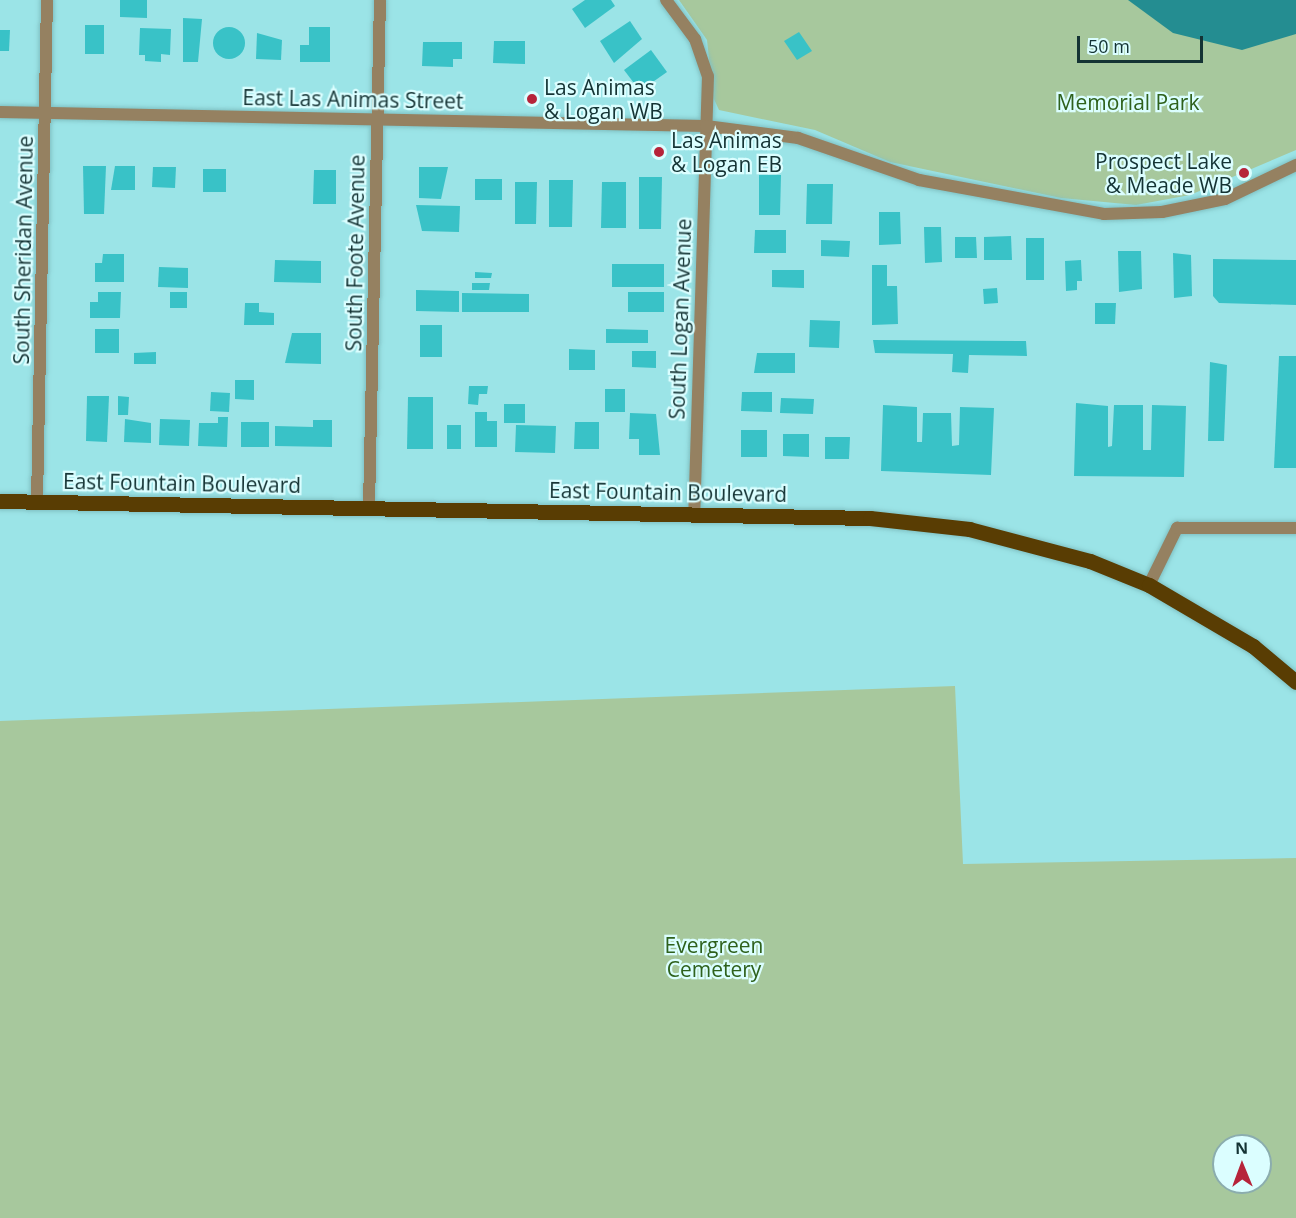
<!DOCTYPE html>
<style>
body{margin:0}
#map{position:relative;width:1296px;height:1218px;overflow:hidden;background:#9be4e7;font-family:"Open Sans",sans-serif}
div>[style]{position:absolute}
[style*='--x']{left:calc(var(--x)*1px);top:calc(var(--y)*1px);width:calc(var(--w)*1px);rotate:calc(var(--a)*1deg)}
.green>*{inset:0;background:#a7c89d}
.water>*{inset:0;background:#248d91}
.building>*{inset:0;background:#39c2c7}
.round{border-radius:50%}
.roads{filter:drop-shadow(0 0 2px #80c1c3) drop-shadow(0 0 2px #80c1c3)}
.minor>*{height:12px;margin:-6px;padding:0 6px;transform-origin:6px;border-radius:6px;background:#958161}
.primary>*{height:15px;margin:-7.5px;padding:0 7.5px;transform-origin:7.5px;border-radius:7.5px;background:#593d03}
.dots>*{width:16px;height:16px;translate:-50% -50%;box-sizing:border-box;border:3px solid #dbfeff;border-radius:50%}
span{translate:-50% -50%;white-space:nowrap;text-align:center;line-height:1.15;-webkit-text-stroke:4.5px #dbfeff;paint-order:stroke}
.poi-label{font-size:21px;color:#143334}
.left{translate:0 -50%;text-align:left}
.right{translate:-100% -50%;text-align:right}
.street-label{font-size:21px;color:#143334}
.park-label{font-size:21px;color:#2e611c}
.north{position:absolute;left:1212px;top:1134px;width:60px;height:60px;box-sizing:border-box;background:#dbfeff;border:2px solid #8badae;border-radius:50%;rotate:359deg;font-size:16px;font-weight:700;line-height:24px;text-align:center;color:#143334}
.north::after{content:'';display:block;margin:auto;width:21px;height:27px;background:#b6243a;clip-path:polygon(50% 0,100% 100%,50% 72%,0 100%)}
.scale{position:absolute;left:1077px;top:36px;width:126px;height:27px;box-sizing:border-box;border:3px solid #143334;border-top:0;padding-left:8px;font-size:18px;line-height:21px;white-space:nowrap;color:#143334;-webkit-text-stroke:4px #dbfeff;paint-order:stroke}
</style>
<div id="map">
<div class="green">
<i style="clip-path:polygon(679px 0,1296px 0,1296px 150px,1190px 195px,1136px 205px,1061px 198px,890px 162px,815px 130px,719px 110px,713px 97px,707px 40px)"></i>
<i style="clip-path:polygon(evenodd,955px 686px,963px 864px,1296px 858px,1296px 1218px,0 1218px,0 721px,955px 686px,1224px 1146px,1260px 1146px,1260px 1182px,1224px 1182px,1224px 1146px)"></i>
</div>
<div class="water">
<i style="clip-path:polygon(1128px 0,1296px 0,1296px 34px,1242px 50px,1173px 33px)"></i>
</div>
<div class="building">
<i style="clip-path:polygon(120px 0,147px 0,147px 18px,120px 17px)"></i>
<i style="clip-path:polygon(585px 0,611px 0,615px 6px,585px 28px,572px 9px)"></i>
<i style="clip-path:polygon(183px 18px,202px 19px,198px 62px,183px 62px)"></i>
<i style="clip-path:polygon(630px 21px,642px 39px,614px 63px,600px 41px)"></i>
<i style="clip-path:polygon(85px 25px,104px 25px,104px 54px,85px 54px)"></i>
<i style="clip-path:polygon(309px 27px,330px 27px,330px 62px,300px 62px,300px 45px,309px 45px)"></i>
<i class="round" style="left:213px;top:27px;width:32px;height:32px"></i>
<i style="clip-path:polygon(140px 28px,171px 29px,170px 55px,161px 54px,161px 62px,145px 61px,145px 55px,139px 55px)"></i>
<i style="clip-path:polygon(0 30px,10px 30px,9px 51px,0 51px)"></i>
<i style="clip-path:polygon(799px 32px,812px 51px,797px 60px,784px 41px)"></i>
<i style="clip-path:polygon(257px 33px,282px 40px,281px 60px,256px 59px)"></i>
<i style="clip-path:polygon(494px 41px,525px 41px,525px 64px,493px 63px)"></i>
<i style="clip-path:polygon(423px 42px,462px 42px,462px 59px,453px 59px,453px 67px,422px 66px)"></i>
<i style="clip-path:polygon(651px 50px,667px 72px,640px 91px,624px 70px)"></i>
<i style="clip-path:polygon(83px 166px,106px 166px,104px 214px,84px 214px)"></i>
<i style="clip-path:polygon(115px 166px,135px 166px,135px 190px,111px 190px)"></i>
<i style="clip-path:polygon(153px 167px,176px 167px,175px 188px,152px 187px)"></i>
<i style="clip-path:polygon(419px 167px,448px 167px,441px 199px,419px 198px)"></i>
<i style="clip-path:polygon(203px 169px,226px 169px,226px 192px,203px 192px)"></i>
<i style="clip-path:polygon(314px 170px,336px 170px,336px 204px,313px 204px)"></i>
<i style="clip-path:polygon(759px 175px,781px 175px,780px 215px,759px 215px)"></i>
<i style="clip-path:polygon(639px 177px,662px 177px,661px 229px,639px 229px)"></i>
<i style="clip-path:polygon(475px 179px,502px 179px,502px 200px,475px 200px)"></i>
<i style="clip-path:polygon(549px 180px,573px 180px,572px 227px,549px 227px)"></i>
<i style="clip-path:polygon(515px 182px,537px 182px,536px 224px,515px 224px)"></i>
<i style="clip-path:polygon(602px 182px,626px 182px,626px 228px,601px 228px)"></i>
<i style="clip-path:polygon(807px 184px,833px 184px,832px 224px,806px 224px)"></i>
<i style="clip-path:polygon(416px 205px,460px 206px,459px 232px,422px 231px)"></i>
<i style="clip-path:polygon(879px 212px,900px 212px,901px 244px,879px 245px)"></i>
<i style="clip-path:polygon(924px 227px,941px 227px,942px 262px,925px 263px)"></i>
<i style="clip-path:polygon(755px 230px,786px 230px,786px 253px,754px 253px)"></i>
<i style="clip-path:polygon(1011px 236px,1012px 260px,984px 260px,984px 237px)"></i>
<i style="clip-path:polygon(955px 237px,976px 237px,977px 258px,955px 258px)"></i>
<i style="clip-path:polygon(1026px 238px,1044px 238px,1044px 280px,1026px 280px)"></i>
<i style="clip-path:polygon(821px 240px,850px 241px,849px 257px,821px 256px)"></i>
<i style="clip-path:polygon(1118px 251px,1141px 251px,1142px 289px,1119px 292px)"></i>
<i style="clip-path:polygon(1173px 253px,1191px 255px,1192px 296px,1174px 298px)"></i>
<i style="clip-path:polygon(103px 254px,124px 254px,124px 282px,95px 282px,95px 263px,102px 263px)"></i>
<i style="clip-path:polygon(1213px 259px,1296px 260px,1296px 305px,1219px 303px,1213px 296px)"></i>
<i style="clip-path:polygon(275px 260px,321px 261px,321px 283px,274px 282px)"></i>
<i style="clip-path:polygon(1081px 260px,1082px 281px,1077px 281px,1077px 290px,1066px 291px,1065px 261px)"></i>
<i style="clip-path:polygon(612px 264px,664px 264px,664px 287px,612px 287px)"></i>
<i style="clip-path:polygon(872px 265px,887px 265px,887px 286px,897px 286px,898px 324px,872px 325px)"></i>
<i style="clip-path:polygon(159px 267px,188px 268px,188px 288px,158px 287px)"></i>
<i style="clip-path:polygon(772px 270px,804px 270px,804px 288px,772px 287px)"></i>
<i style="clip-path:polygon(475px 272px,492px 273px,491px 278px,475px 278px)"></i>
<i style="clip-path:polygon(472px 283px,490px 283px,489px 290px,472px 290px)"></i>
<i style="clip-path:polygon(997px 288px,998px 303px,984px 304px,983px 289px)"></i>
<i style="clip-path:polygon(416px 290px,459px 291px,459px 312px,416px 311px)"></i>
<i style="clip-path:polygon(98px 292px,121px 292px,120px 318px,90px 318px,90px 302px,98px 302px)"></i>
<i style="clip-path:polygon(170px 292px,187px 292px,187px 308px,170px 308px)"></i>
<i style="clip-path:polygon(628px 292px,664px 292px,664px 312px,628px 312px)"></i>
<i style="clip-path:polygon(462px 293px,529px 294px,529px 312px,462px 312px)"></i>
<i style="clip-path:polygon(245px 303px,259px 303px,259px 312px,274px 313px,274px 325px,244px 325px)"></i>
<i style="clip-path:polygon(1095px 303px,1116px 303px,1115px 324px,1095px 324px)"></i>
<i style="clip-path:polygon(810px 320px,840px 321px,839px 348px,809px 347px)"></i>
<i style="clip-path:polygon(420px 325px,442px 325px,442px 357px,420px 357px)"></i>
<i style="clip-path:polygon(95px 329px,119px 329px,119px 353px,95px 353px)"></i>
<i style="clip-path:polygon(606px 329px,648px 330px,648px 343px,606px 343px)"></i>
<i style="clip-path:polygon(292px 333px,321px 333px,321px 364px,285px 363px)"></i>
<i style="clip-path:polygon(873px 340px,1026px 341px,1027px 356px,969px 355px,968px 373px,952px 372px,953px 354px,875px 353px)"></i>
<i style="clip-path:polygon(569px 349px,595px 350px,595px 370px,569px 370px)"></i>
<i style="clip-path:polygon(632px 351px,656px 351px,656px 368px,632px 367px)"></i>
<i style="clip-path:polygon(156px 352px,156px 364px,134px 364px,134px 353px)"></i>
<i style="clip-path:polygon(757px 353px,795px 353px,795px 373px,754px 373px)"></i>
<i style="clip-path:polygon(1279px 356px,1296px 356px,1296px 468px,1274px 468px)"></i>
<i style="clip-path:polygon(1210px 362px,1227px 365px,1224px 441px,1208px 441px)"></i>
<i style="clip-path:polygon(235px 380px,254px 380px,254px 400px,235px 399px)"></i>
<i style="clip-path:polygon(469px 386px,488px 386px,487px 394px,479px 394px,478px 405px,468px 404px)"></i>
<i style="clip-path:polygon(605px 389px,625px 389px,625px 412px,605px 412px)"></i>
<i style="clip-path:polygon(211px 392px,230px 393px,229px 412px,210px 411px)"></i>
<i style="clip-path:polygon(742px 392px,772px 392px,772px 412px,741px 411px)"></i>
<i style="clip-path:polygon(87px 396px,109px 396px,107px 442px,86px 441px)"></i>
<i style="clip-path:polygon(118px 396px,129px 397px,128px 415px,118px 415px)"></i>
<i style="clip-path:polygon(408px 397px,433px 397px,433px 449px,407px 449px)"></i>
<i style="clip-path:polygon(781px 398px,814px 399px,813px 414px,780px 413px)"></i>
<i style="clip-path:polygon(1076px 403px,1108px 406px,1108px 447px,1112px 446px,1114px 405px,1143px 405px,1143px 450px,1151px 450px,1152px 405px,1186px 406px,1184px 477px,1074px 476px)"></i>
<i style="clip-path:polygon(504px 404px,525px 404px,525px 423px,504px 423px)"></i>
<i style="clip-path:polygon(883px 405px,917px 407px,917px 442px,922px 442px,923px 413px,951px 413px,952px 446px,959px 445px,960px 407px,994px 408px,991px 475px,881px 471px)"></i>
<i style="clip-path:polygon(475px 412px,487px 412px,487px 421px,497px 421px,497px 447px,475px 447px)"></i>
<i style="clip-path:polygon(630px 413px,656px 414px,660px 455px,639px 455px,639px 439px,629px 439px)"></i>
<i style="clip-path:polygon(218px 417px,228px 417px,227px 447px,198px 446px,199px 423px,218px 423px)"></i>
<i style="clip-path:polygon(125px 419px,151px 423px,151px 443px,124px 442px)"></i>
<i style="clip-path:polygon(160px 419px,190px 420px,189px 446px,159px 445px)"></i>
<i style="clip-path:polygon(313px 420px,332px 420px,332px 447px,275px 446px,275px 426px,313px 427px)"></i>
<i style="clip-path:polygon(241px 422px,269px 422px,269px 447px,241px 447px)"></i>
<i style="clip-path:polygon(575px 422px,599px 422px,599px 449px,574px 449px)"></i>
<i style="clip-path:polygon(447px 425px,461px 425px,461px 449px,447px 449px)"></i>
<i style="clip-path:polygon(516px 425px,556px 426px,555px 453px,515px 452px)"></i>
<i style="clip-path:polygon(741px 430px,767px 430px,767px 457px,741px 457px)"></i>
<i style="clip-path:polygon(783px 434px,809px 434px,809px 457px,783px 456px)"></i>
<i style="clip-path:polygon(825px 437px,850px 437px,849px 459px,825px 459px)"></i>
</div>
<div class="roads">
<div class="minor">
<i style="--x:666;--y:0;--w:49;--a:53.4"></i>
<i style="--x:695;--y:39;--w:39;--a:71"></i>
<i style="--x:708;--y:76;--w:437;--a:91.8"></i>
<i style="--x:0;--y:112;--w:706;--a:1.14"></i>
<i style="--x:706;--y:126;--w:93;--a:7.4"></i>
<i style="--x:798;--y:138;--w:128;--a:19.1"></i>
<i style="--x:919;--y:180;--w:188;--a:10.4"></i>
<i style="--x:1104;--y:214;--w:58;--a:-2"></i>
<i style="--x:1162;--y:212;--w:64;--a:-11.7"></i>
<i style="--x:1225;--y:199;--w:79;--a:-25.6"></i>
<i style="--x:37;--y:501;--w:501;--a:-88.86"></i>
<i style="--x:369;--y:507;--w:507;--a:-88.76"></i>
<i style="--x:1149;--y:585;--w:64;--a:-63.8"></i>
<i style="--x:1177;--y:528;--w:119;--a:0"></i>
</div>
<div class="primary">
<i style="--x:0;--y:501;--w:870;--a:1.12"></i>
<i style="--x:870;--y:518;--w:100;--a:6.3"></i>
<i style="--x:969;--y:529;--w:125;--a:14.8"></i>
<i style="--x:1090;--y:561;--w:64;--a:22.1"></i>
<i style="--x:1149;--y:585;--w:121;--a:30.4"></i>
<i style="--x:1253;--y:646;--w:56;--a:39.9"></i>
</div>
</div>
<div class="dots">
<i style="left:532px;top:99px;background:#b6243a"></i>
<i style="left:659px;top:152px;background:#b6243a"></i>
<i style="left:1244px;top:173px;background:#b6243a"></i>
</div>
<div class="poi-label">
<span class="left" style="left:544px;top:99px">Las Animas<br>&amp; Logan WB</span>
<span class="left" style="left:671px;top:152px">Las Animas<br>&amp; Logan EB</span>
<span class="right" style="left:1232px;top:173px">Prospect Lake<br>&amp; Meade WB</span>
</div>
<div class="street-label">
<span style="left:353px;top:99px;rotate:1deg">East Las Animas Street</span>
<span style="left:23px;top:250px;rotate:-89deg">South Sheridan Avenue</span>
<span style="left:355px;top:253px;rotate:-89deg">South Foote Avenue</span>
<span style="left:680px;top:319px;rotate:-88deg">South Logan Avenue</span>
<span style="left:182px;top:483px;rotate:1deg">East Fountain Boulevard</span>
<span style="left:668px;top:492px;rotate:1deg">East Fountain Boulevard</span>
</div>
<div class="park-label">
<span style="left:1128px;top:102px">Memorial Park</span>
<span style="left:714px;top:957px">Evergreen<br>Cemetery</span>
</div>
<div class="north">N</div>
<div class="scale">50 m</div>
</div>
